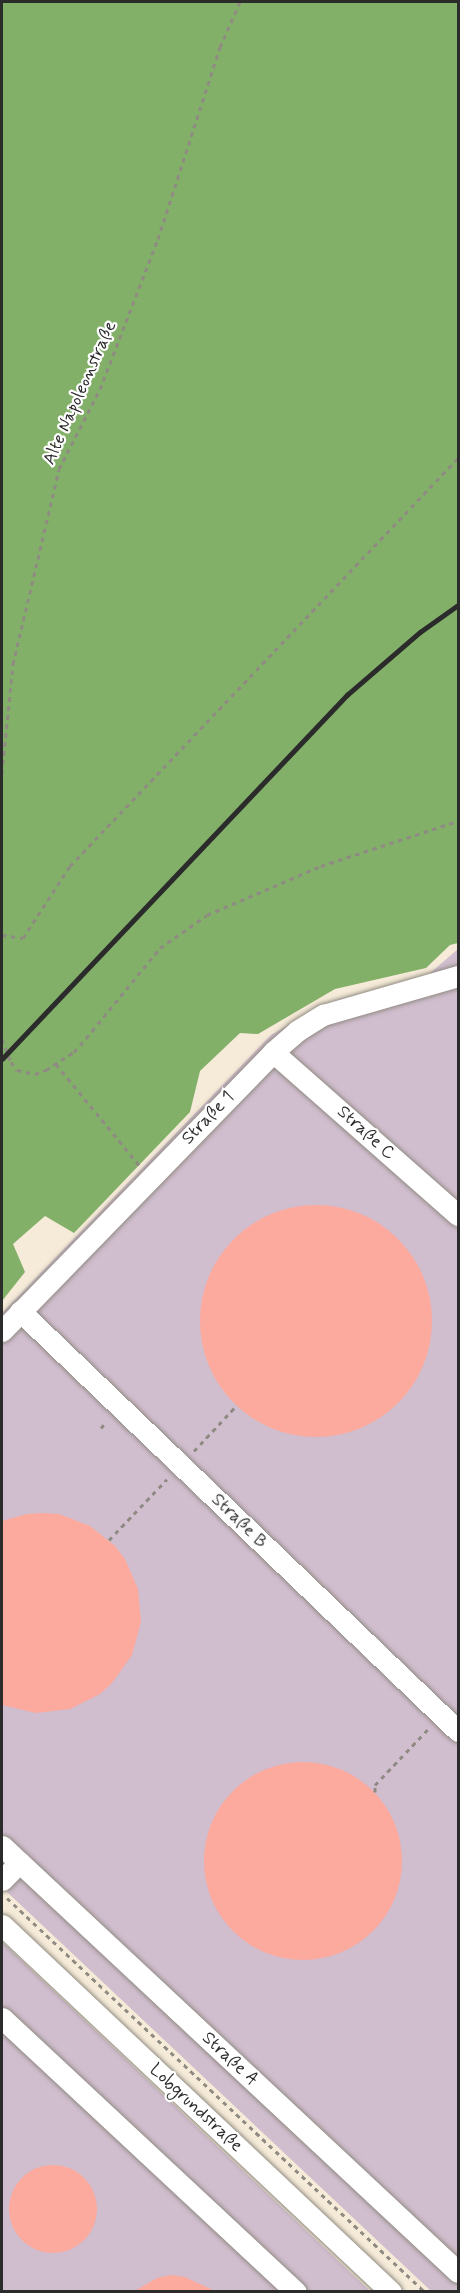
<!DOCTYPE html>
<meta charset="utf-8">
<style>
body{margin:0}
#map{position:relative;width:460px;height:2293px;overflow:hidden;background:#f6ebd8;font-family:Mynerve,sans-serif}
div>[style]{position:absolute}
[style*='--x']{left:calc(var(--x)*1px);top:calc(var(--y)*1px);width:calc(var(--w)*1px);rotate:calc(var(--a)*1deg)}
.industrial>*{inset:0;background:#d0bdce}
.forest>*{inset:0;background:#82b068}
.building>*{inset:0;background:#fca99e}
.round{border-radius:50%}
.path>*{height:3px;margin-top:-1.5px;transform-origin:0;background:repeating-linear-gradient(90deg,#908b82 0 4.5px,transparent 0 9px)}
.roads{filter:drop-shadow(0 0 2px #908b82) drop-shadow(0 0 2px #908b82)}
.minor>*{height:21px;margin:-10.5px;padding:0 10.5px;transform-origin:10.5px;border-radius:10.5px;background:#fff}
.rail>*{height:4.5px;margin:-2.25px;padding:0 2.25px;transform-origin:2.25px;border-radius:2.25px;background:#2b2b2b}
span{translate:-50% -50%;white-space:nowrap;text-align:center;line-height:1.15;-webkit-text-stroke:4.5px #fff;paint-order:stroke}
.street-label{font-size:18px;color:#2b2b2b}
.frame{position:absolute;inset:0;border:3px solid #2b2b2b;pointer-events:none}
</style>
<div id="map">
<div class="industrial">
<i style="clip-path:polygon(458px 949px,458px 2291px,431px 2291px,7px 1892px,10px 1884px,2px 1877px,2px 1313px,271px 1035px,323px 1005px,429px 974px)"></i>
<i style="clip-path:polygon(2px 1942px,370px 2291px,2px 2291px)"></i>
</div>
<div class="forest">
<i style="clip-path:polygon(2px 2px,458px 2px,458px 943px,450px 945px,426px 968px,335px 989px,258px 1034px,240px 1033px,200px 1071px,190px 1112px,74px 1233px,45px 1216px,13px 1244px,25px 1272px,2px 1301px)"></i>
</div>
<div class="building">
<i class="round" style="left:200px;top:1205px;width:232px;height:232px"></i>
<i style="clip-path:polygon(43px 1513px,59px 1514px,90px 1526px,115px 1546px,125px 1559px,138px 1589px,141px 1622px,132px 1655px,112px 1683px,100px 1694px,70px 1709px,36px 1713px,2px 1705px,2px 1521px,27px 1514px)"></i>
<i class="round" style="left:204px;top:1762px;width:198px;height:198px"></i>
<i class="round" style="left:9px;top:2165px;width:88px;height:88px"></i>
<i style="clip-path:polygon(171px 2275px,185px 2277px,217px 2292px,133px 2292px,157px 2278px)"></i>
</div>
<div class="path">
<i style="--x:2;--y:773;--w:110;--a:-84.2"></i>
<i style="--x:13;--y:664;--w:200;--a:-76.7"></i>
<i style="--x:59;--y:469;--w:90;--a:-62.9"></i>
<i style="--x:100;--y:389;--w:161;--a:-68.9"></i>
<i style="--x:158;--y:239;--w:202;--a:-72.1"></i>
<i style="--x:220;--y:47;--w:49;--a:-66"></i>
<i style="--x:2;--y:935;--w:21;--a:8"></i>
<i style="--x:23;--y:938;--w:86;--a:-56.9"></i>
<i style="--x:70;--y:866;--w:563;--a:-46.44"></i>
<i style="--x:2;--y:1039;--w:25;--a:69"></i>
<i style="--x:11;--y:1062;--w:10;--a:53"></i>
<i style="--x:17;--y:1070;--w:18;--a:13"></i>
<i style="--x:35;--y:1074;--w:12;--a:-20"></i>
<i style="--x:46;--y:1070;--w:33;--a:-33"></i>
<i style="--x:74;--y:1052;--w:28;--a:-49"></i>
<i style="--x:92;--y:1031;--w:107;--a:-50.7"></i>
<i style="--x:160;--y:948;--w:57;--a:-35.1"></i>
<i style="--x:207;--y:915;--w:124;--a:-23.3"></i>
<i style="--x:321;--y:866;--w:144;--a:-18.2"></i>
<i style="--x:56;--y:1064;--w:131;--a:50.6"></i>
<i style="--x:101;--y:1428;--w:8;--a:-50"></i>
<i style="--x:194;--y:1451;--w:62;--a:-47"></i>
<i style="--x:109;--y:1540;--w:84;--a:-46.4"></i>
<i style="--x:375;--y:1792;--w:7;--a:-90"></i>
<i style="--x:375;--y:1785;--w:79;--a:-46.5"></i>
<i style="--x:7;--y:1898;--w:574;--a:43.31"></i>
</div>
<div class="roads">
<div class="minor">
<i style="--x:273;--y:1052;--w:247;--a:41.4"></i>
<i style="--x:20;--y:1311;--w:607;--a:43.8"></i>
<i style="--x:2;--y:1331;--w:389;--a:-45.8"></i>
<i style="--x:273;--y:1052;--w:32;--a:-41"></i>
<i style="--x:297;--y:1031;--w:31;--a:-32"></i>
<i style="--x:323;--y:1015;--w:141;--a:-16.1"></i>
<i style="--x:2;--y:1846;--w:624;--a:43.05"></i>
<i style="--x:2;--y:1880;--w:25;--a:-45"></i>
<i style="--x:2;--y:1925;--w:535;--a:43.33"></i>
<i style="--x:2;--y:2018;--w:402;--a:43"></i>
</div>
</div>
<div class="rail">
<i style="--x:2;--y:1059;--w:502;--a:-46.54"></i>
<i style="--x:347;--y:695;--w:96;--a:-40.8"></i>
<i style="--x:420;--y:632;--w:47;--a:-35.4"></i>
</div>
<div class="street-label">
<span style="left:80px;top:393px;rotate:-66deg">Alte Napoleonstraße</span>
<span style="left:208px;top:1118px;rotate:-46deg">Straße 1</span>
<span style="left:366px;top:1133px;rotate:42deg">Straße C</span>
<span style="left:239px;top:1521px;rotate:44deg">Straße B</span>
<span style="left:230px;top:2059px;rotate:43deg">Straße A</span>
<span style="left:196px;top:2108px;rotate:43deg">Lobgrundstraße</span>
</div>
<div class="frame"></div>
</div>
